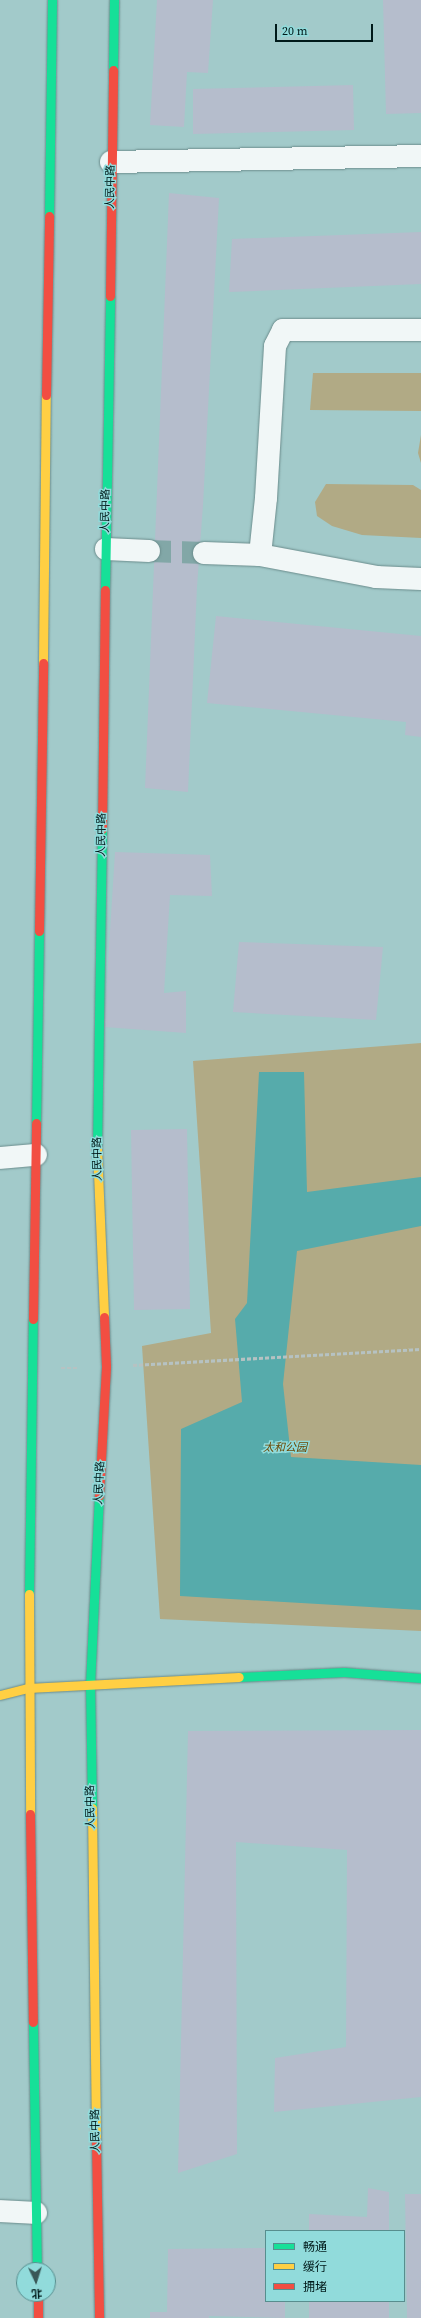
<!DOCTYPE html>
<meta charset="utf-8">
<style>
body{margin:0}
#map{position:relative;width:421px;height:2318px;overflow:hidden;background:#a2caca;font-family:"Source Serif 4","Noto Sans SC",serif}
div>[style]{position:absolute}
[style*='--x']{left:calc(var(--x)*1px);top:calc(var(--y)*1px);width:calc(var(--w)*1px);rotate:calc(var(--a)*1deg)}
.green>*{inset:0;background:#b1aa85}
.water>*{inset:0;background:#56abab}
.building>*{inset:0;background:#b5bdcc}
.street-tunnel>*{height:22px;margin-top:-11px;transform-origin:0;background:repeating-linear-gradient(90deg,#82a7a7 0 22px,transparent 0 33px)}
.path>*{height:2.5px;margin-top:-1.25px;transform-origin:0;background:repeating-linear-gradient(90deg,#b6c2c2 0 4px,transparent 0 6px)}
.roads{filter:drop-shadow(0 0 1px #6b8c8c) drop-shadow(0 0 1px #6b8c8c)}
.street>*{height:22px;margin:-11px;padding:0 11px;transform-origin:11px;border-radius:11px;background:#f1f7f7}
.fast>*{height:9px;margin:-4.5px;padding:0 4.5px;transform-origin:4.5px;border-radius:4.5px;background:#16e098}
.slow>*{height:9px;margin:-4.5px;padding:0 4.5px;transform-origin:4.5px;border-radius:4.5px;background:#ffcf43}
.jam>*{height:9px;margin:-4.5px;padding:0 4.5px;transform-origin:4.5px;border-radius:4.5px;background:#f24e42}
span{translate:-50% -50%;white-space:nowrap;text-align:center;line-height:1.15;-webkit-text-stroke:3px #91dbdb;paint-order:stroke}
.street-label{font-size:11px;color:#001a1a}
.park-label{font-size:11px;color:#6b4704;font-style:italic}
.legend{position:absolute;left:265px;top:2230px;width:140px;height:72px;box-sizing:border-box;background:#91dbdb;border:1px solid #578e8e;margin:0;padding:5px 7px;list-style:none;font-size:12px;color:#001a1a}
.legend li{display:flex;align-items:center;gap:8px;height:20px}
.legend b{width:20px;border:1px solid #578e8e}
.north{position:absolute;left:16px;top:2262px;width:40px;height:40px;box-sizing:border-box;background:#91dbdb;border:1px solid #578e8e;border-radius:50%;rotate:176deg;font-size:11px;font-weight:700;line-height:16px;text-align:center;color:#001a1a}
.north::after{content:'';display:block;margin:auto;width:14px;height:18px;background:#395858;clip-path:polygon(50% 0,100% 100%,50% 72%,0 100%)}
.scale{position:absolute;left:275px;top:24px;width:98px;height:18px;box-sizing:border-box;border:2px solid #001a1a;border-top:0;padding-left:5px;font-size:12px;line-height:14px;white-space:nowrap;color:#001a1a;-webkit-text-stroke:3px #91dbdb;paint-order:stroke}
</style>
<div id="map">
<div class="green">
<i style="clip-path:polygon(313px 373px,421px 373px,421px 411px,310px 410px)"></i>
<i style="clip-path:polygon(421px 435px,421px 463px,418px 453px)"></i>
<i style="clip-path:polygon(326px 484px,413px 485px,421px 490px,421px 538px,362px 535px,332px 526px,317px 516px,315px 502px)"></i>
<i style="clip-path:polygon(421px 1043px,421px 1631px,160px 1619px,142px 1346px,211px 1333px,193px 1061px)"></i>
</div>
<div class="water">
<i style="clip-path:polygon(259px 1072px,304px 1072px,307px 1192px,421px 1177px,421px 1226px,297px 1251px,283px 1384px,291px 1457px,421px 1465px,421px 1610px,180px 1596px,181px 1429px,242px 1402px,235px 1319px,247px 1303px)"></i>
</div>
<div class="building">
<i style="clip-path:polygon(157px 0,213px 0,208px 73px,187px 72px,184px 127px,150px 125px)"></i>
<i style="clip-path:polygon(383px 0,421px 0,421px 113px,386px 114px)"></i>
<i style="clip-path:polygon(353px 85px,354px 130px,193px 134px,193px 89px)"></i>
<i style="clip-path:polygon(169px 193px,219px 198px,203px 505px,197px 587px,188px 792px,145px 788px)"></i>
<i style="clip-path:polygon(421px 232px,421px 284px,229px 292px,232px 239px)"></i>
<i style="clip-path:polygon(216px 616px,421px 636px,421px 737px,405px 735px,406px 722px,207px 703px)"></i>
<i style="clip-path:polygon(115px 852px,210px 855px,212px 896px,170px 895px,164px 993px,186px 991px,186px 1033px,104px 1027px)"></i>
<i style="clip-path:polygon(239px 942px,383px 947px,376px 1020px,233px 1012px)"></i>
<i style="clip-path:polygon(187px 1129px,190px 1309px,134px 1310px,131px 1130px)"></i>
<i style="clip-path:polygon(421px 1730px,421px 2097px,274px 2112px,275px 2058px,346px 2047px,347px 1850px,236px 1842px,237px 2154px,178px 2173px,188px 1731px)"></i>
<i style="clip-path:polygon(368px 2188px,389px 2192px,389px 2231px,309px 2231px,309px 2214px,367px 2217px)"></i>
<i style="clip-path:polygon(405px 2194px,421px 2194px,421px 2318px,407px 2318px)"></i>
<i style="clip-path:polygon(266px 2248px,266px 2301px,285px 2301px,285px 2318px,209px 2316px,209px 2318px,150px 2318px,150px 2312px,167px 2312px,168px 2249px)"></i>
<i style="clip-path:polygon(309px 2301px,389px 2301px,389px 2318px,309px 2318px)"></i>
</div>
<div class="street-tunnel">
<i style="--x:149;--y:551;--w:55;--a:2.1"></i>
</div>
<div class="path">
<i style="--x:133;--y:1365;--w:288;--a:-3.2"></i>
<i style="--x:61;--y:1368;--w:17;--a:0"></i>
</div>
<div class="roads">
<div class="street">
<i style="--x:111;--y:162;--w:310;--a:-1.1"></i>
<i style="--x:106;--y:549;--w:43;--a:2.7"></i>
<i style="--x:204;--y:553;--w:56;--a:2"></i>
<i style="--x:260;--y:555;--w:118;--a:10.7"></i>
<i style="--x:376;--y:577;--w:45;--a:2.5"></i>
<i style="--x:260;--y:555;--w:57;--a:-84"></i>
<i style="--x:266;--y:498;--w:152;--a:-86.6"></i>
<i style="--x:275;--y:346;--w:18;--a:-63"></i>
<i style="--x:283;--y:330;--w:138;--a:0"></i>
<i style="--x:0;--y:1158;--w:36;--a:-5"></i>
<i style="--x:0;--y:2211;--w:36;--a:3"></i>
</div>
<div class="fast">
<i style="--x:113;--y:70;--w:70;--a:-89.2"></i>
<i style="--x:49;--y:216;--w:216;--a:-89.2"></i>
<i style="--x:105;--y:590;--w:294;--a:-89"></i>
<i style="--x:36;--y:1123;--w:192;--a:-89.1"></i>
<i style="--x:97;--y:1148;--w:319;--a:-89.1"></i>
<i style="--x:29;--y:1594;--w:275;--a:-89.2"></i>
<i style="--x:239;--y:1677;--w:105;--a:-2.7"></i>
<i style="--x:344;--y:1672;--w:77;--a:4.5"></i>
<i style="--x:92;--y:1808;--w:123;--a:-90.9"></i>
<i style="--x:90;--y:1685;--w:189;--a:-87.3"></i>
<i style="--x:33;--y:2022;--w:248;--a:89.1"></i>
</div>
<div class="slow">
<i style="--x:43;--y:663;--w:268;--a:-89.4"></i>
<i style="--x:97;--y:1148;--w:169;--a:87.6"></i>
<i style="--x:29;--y:1594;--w:220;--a:89.7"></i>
<i style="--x:0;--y:1695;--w:29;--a:-14"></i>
<i style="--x:28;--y:1688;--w:211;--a:-3"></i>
<i style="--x:92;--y:1808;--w:332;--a:89.3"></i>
</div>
<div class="jam">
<i style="--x:110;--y:296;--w:226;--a:-89.2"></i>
<i style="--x:46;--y:395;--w:179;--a:-89"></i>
<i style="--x:102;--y:829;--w:239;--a:-89.3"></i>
<i style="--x:39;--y:931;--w:268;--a:-89.1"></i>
<i style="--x:33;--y:1319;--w:196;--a:-89.1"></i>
<i style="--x:99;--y:1496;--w:130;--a:-86.9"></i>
<i style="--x:106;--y:1366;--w:49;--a:-92.3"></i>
<i style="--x:30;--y:1814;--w:208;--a:89.2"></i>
<i style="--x:96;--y:2140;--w:178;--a:89"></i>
<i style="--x:38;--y:2294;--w:24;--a:90"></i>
</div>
</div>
<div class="street-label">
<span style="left:111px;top:187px;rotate:-89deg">人民中路</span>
<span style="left:106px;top:511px;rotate:-89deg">人民中路</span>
<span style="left:102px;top:835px;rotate:-89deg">人民中路</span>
<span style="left:98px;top:1159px;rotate:-91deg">人民中路</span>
<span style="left:100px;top:1483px;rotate:-87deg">人民中路</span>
<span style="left:91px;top:1807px;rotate:-91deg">人民中路</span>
<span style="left:96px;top:2131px;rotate:-91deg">人民中路</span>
</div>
<div class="park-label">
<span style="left:285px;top:1448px">太和公园</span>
</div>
<ul class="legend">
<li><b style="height:5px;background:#16e098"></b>畅通</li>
<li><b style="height:5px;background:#ffcf43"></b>缓行</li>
<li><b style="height:5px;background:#f24e42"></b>拥堵</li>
</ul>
<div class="north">北</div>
<div class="scale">20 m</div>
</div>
